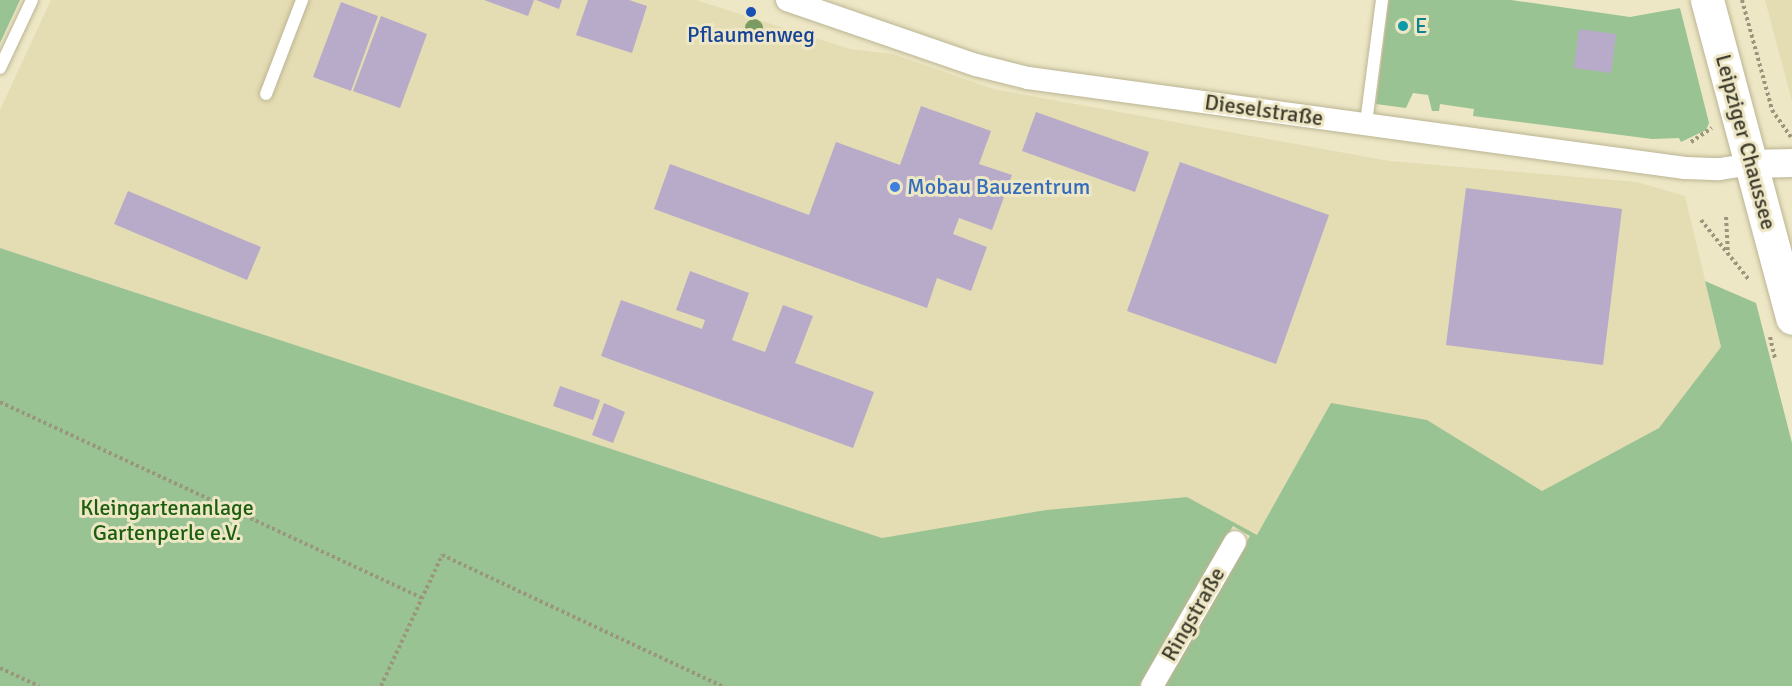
<!DOCTYPE html>
<meta charset="utf-8">
<style>
body{margin:0}
#map{position:relative;width:1792px;height:686px;overflow:hidden;background:#ede7c5;font-family:Signika,sans-serif}
div>[style]{position:absolute}
[style*='--x']{left:calc(var(--x)*1px);top:calc(var(--y)*1px);width:calc(var(--w)*1px);rotate:calc(var(--a)*1deg)}
.built>*{inset:0;background:#e4dcb2}
.green>*{inset:0;background:#99c392}
.building>*{inset:0;background:#b8abca}
.path>*{height:4px;margin-top:-2px;transform-origin:0;background:repeating-linear-gradient(90deg,#9a967e 0 3px,transparent 0 6px)}
.roads{filter:drop-shadow(0 0 2px #bbb594) drop-shadow(0 0 2px #bbb594)}
.service>*{height:12px;margin:-6px;padding:0 6px;transform-origin:6px;border-radius:6px;background:#fff}
.minor>*{height:22px;margin:-11px;padding:0 11px;transform-origin:11px;border-radius:11px;background:#fff}
.tertiary>*{height:28px;margin:-14px;padding:0 14px;transform-origin:14px;border-radius:14px;background:#fff}
.primary>*{height:33px;margin:-16.5px;padding:0 16.5px;transform-origin:16.5px;border-radius:16.5px;background:#fff}
.trees>*{width:18px;height:18px;margin:-9px;border-radius:50%;background:#7a9c60}
.dots>*{width:16px;height:16px;translate:-50% -50%;box-sizing:border-box;border:3px solid #ede7c5;border-radius:50%}
span{translate:-50% -50%;white-space:nowrap;text-align:center;line-height:1.15;-webkit-text-stroke:6px #ede7c5;paint-order:stroke}
.culture-label{font-size:22px;color:#0d838f}
.left{translate:0 -50%;text-align:left}
.transit-label{font-size:22px;color:#164399}
.street-label{font-size:22px;color:#3e3b2e}
.shop-label{font-size:22px;color:#366cbe}
.park-label{font-size:22px;color:#1b5f0e}
</style>
<div id="map">
<div class="built">
<i style="clip-path:polygon(51px 0,696px 0,850px 49px,893px 54px,993px 89px,1389px 161px,1637px 182px,1685px 196px,1721px 347px,1659px 428px,1542px 491px,1427px 420px,1257px 536px,1187px 497px,1046px 510px,882px 538px,0 248px,0 110px)"></i>
<i style="clip-path:polygon(1765px 0,1792px 0,1792px 101px)"></i>
</div>
<div class="green">
<i style="clip-path:polygon(0 0,20px 0,0 43px)"></i>
<i style="clip-path:polygon(1389px 0,1511px 0,1630px 17px,1680px 8px,1709px 123px,1706px 130px,1681px 142px,1679px 138px,1652px 139px,1473px 116px,1474px 109px,1440px 104px,1439px 111px,1432px 111px,1428px 95px,1413px 93px,1406px 108px,1376px 104px)"></i>
<i style="clip-path:polygon(0 248px,882px 538px,1046px 510px,1187px 497px,1257px 535px,1331px 403px,1427px 420px,1542px 491px,1659px 428px,1721px 347px,1705px 281px,1756px 303px,1792px 443px,1792px 686px,1164px 686px,1250px 536px,1233px 526px,1141px 686px,0 686px)"></i>
</div>
<div class="building">
<i style="clip-path:polygon(484px 0,534px 0,528px 16px)"></i>
<i style="clip-path:polygon(536px 0,562px 0,559px 9px)"></i>
<i style="clip-path:polygon(588px 0,629px 0,647px 6px,632px 53px,576px 35px)"></i>
<i style="clip-path:polygon(341px 2px,378px 16px,351px 91px,313px 77px)"></i>
<i style="clip-path:polygon(381px 16px,427px 34px,400px 108px,353px 91px)"></i>
<i style="clip-path:polygon(1397px 20px,1411px 22px,1409px 32px,1396px 30px)"></i>
<i style="clip-path:polygon(1579px 29px,1616px 34px,1611px 73px,1574px 68px)"></i>
<i style="clip-path:polygon(921px 106px,991px 131px,979px 164px,1012px 175px,992px 230px,959px 218px,953px 234px,987px 247px,971px 291px,937px 278px,927px 308px,654px 209px,670px 164px,809px 215px,836px 142px,900px 165px)"></i>
<i style="clip-path:polygon(1036px 112px,1149px 152px,1135px 192px,1022px 151px)"></i>
<i style="clip-path:polygon(1180px 162px,1329px 215px,1276px 364px,1127px 311px)"></i>
<i style="clip-path:polygon(1466px 188px,1622px 209px,1603px 365px,1446px 345px)"></i>
<i style="clip-path:polygon(128px 191px,261px 247px,247px 280px,114px 224px)"></i>
<i style="clip-path:polygon(690px 271px,749px 293px,732px 340px,765px 352px,783px 305px,813px 316px,795px 363px,874px 392px,853px 448px,601px 356px,621px 300px,702px 329px,705px 320px,676px 310px)"></i>
<i style="clip-path:polygon(560px 386px,600px 400px,593px 420px,553px 406px)"></i>
<i style="clip-path:polygon(604px 403px,625px 412px,613px 443px,592px 435px)"></i>
</div>
<div class="path">
<i style="--x:1742;--y:0;--w:114;--a:74.7"></i>
<i style="--x:1772;--y:110;--w:33;--a:55"></i>
<i style="--x:1691;--y:142;--w:25;--a:-34"></i>
<i style="--x:1726;--y:217;--w:35;--a:87"></i>
<i style="--x:1701;--y:220;--w:77;--a:51.3"></i>
<i style="--x:1770;--y:337;--w:23;--a:77"></i>
<i style="--x:0;--y:402;--w:465;--a:24.9"></i>
<i style="--x:0;--y:668;--w:43;--a:24.8"></i>
<i style="--x:381;--y:686;--w:145;--a:-65"></i>
<i style="--x:442;--y:555;--w:309;--a:25.1"></i>
</div>
<div class="roads">
<div class="service">
<i style="--x:0;--y:68;--w:75;--a:-64.8"></i>
<i style="--x:266;--y:94;--w:101;--a:-69"></i>
<i style="--x:1366;--y:123;--w:124;--a:-82.6"></i>
</div>
<div class="minor">
<i style="--x:787;--y:0;--w:200;--a:19"></i>
<i style="--x:976;--y:65;--w:54;--a:14"></i>
<i style="--x:1028;--y:78;--w:663;--a:7.8"></i>
<i style="--x:1685;--y:168;--w:35;--a:2"></i>
<i style="--x:1720;--y:169;--w:32;--a:-9"></i>
<i style="--x:1152;--y:686;--w:166;--a:-60"></i>
</div>
<div class="tertiary">
<i style="--x:1752;--y:164;--w:40;--a:-1.4"></i>
</div>
<div class="primary">
<i style="--x:1707;--y:0;--w:329;--a:75"></i>
</div>
</div>
<div class="trees">
<i style="left:754px;top:28px"></i>
</div>
<div class="dots">
<i style="left:751px;top:12px;background:#1a4fb4"></i>
<i style="left:1403px;top:26px;background:#0f9aa8"></i>
<i style="left:895px;top:187px;background:#3f7fe0"></i>
</div>
<div class="culture-label">
<span class="left" style="left:1415px;top:26px">E</span>
</div>
<div class="transit-label">
<span style="left:751px;top:35px">Pflaumenweg</span>
</div>
<div class="street-label">
<span style="left:1264px;top:110px;rotate:8deg">Dieselstraße</span>
<span style="left:1746px;top:142px;rotate:75deg">Leipziger Chaussee</span>
<span style="left:1193px;top:614px;rotate:-60deg">Ringstraße</span>
</div>
<div class="shop-label">
<span class="left" style="left:907px;top:187px">Mobau Bauzentrum</span>
</div>
<div class="park-label">
<span style="left:167px;top:520px">Kleingartenanlage<br>Gartenperle e.V.</span>
</div>
</div>
